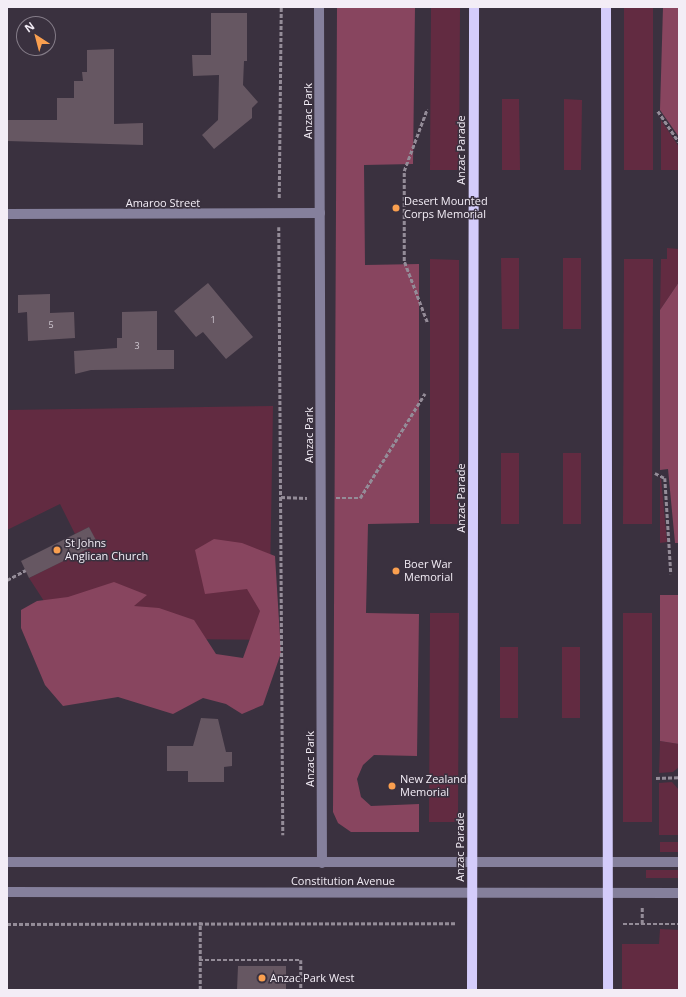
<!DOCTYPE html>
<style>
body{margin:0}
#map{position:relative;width:686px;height:997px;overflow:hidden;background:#3a313f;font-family:"Open Sans",sans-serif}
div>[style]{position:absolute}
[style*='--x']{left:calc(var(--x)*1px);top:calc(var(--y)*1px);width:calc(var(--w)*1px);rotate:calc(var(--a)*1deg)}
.green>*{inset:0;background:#622b41}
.forest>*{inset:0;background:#88455f}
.building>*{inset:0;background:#665762}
.path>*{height:2.5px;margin-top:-1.25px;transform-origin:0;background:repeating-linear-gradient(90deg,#948c98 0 4px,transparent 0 6px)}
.minor>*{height:10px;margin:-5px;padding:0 5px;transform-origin:5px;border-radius:5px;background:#85809c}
.major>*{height:10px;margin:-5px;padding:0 5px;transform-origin:5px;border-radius:5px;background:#d4ccfb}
.dots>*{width:11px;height:11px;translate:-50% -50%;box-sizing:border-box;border:2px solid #3a313f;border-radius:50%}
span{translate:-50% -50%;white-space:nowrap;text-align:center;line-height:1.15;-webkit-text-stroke:3px #3a313f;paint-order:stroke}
.number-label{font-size:9px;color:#d0c8d1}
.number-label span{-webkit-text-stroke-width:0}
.street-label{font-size:11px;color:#f3edf6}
.poi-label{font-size:11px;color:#f3edf6}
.left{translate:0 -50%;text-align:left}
.frame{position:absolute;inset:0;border:8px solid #f3edf6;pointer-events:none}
.north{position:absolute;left:16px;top:16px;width:40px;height:40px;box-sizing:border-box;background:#3a313f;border:1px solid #847c88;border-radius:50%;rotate:324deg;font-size:11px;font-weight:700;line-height:16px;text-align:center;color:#f3edf6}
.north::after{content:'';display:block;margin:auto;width:14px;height:18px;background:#fa9f4f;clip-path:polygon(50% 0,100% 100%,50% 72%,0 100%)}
</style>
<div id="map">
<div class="green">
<i style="clip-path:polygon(431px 7px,460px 7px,459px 170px,430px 170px)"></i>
<i style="clip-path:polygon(624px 7px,653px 7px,653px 170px,624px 170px)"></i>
<i style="clip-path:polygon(502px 99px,519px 99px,520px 170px,502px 170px)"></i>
<i style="clip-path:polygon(564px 99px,582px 100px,581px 170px,564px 170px)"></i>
<i style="clip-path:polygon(661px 120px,679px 147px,679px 170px,661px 170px)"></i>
<i style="clip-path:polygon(667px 248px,679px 249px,679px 282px,660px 310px,661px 259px,667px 259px)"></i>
<i style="clip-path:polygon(501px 258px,519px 258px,519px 329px,502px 329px)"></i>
<i style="clip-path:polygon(563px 258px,581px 258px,581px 329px,563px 329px)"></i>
<i style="clip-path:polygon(430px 259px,459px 260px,459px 524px,430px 524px)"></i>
<i style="clip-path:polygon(624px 259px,653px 259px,652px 524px,623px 524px)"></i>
<i style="clip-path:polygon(273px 406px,269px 640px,68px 638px,29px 578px,97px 544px,89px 527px,75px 534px,60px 504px,7px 530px,7px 410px)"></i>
<i style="clip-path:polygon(501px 453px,519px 453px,519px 524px,501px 524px)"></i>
<i style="clip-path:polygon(563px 453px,581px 453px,581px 524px,563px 524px)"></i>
<i style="clip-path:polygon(661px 478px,667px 542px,660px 543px,660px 479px)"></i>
<i style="clip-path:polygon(430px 613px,459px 613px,458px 822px,429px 822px)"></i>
<i style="clip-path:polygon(623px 613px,652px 613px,652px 822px,623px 822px)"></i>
<i style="clip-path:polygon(500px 647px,518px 647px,518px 718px,500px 718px)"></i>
<i style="clip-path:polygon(562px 647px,580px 647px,580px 718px,562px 718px)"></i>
<i style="clip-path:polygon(660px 741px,679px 744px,679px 767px,673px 772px,659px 773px)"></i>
<i style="clip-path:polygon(672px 782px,679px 790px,679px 835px,659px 835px,659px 783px)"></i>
<i style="clip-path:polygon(660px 842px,679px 842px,679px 852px,660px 852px)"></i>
<i style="clip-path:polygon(646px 870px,679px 870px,679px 878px,646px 878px)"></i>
<i style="clip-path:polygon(660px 929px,679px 930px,679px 990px,622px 990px,622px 944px,659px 944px)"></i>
</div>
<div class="forest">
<i style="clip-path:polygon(337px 7px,415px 7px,413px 164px,364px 165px,365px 265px,419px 264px,419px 523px,368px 524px,366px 613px,419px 614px,417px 756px,374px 755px,363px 765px,357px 779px,361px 797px,371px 806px,419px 804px,419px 832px,351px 832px,338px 823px,333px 812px)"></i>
<i style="clip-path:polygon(663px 7px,679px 7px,679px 137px,660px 110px)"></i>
<i style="clip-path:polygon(679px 282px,679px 543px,675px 543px,668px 469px,660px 470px,660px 310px)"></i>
<i style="clip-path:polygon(214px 539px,242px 543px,275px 556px,281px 653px,263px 705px,242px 714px,226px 704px,203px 698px,173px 714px,118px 697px,63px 706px,45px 685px,21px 628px,21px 610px,37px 601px,68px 597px,114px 582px,147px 595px,134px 606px,159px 608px,194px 620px,216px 654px,243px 658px,260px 611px,247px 589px,205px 594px,195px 550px)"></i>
<i style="clip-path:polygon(660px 595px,679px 595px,679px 744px,660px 741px)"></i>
</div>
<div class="building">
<i style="clip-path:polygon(211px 13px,247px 13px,247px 61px,244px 61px,243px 85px,258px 102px,252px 108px,252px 118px,214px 149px,202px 135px,218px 120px,219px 75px,193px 76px,192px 55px,211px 55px)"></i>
<i style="clip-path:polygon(114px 49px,114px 124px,143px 123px,143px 145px,7px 141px,7px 120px,57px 120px,57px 98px,74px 98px,74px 81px,83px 81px,82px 72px,87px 72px,87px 50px)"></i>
<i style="clip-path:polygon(208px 283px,253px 337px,226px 359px,203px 332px,196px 337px,174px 311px)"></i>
<i style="clip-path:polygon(50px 294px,50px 313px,74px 312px,75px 338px,28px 341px,27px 312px,18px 313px,18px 295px)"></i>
<i style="clip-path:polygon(157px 311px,157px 350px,174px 350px,174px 369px,91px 370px,75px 374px,74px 351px,117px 348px,117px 338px,122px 338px,122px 312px)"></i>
<i style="clip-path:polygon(89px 527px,98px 544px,29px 578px,21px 561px)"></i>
<i style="clip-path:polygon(201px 718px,218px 719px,226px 752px,232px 752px,232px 766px,224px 767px,224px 782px,188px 782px,188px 771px,167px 771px,167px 746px,193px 746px)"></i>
<i style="clip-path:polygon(238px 966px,286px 966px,286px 990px,237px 990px)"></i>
</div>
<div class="path">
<i style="--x:658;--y:111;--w:37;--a:56"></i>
<i style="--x:279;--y:198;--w:191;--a:-89.4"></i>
<i style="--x:279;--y:227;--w:608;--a:89.62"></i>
<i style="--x:427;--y:322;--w:65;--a:-110.7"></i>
<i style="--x:404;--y:261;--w:90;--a:-90"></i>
<i style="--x:404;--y:171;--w:66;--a:-69.6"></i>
<i style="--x:655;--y:473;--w:11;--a:27"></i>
<i style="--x:665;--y:478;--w:96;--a:86.4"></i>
<i style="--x:281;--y:497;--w:26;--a:2"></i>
<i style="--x:336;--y:498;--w:24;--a:0"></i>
<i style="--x:360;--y:498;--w:123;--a:-58.2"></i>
<i style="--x:7;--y:580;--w:21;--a:-28"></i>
<i style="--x:656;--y:778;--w:23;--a:-2"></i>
<i style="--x:7;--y:924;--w:450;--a:-0.1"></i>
<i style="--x:623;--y:924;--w:56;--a:0"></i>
<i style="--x:642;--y:924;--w:18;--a:-90"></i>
<i style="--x:199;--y:960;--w:102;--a:0"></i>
<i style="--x:301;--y:960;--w:30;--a:90"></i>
<i style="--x:200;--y:990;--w:68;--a:-90"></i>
</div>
<div class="minor">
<i style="--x:319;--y:7;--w:856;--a:89.8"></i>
<i style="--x:7;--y:214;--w:313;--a:-0.2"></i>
<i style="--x:7;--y:862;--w:672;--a:0"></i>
<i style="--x:7;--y:892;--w:672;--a:0.09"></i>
</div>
<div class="major">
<i style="--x:606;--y:7;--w:983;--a:89.88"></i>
<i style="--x:472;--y:990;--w:983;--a:-89.88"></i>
</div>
<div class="dots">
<i style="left:396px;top:208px;background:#fa9f4f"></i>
<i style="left:57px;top:550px;background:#fa9f4f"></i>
<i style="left:396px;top:571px;background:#fa9f4f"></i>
<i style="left:392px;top:786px;background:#fa9f4f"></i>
<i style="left:262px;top:978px;background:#fa9f4f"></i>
</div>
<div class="number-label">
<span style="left:213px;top:320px">1</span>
<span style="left:51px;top:325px">5</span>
<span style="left:137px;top:346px">3</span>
</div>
<div class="street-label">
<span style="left:308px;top:111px;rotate:-90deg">Anzac Park</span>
<span style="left:461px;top:150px;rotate:-90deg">Anzac Parade</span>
<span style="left:163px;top:203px">Amaroo Street</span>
<span style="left:309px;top:435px;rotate:-90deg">Anzac Park</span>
<span style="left:461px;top:498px;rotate:-90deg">Anzac Parade</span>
<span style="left:310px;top:759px;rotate:-90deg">Anzac Park</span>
<span style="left:460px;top:847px;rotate:-90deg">Anzac Parade</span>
<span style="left:343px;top:881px">Constitution Avenue</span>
</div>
<div class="poi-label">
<span class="left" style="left:404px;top:208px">Desert Mounted<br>Corps Memorial</span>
<span class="left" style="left:65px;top:550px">St Johns<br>Anglican Church</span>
<span class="left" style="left:404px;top:571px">Boer War<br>Memorial</span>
<span class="left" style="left:400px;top:786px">New Zealand<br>Memorial</span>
<span class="left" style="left:270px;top:978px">Anzac Park West</span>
</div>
<div class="frame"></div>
<div class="north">N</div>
</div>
